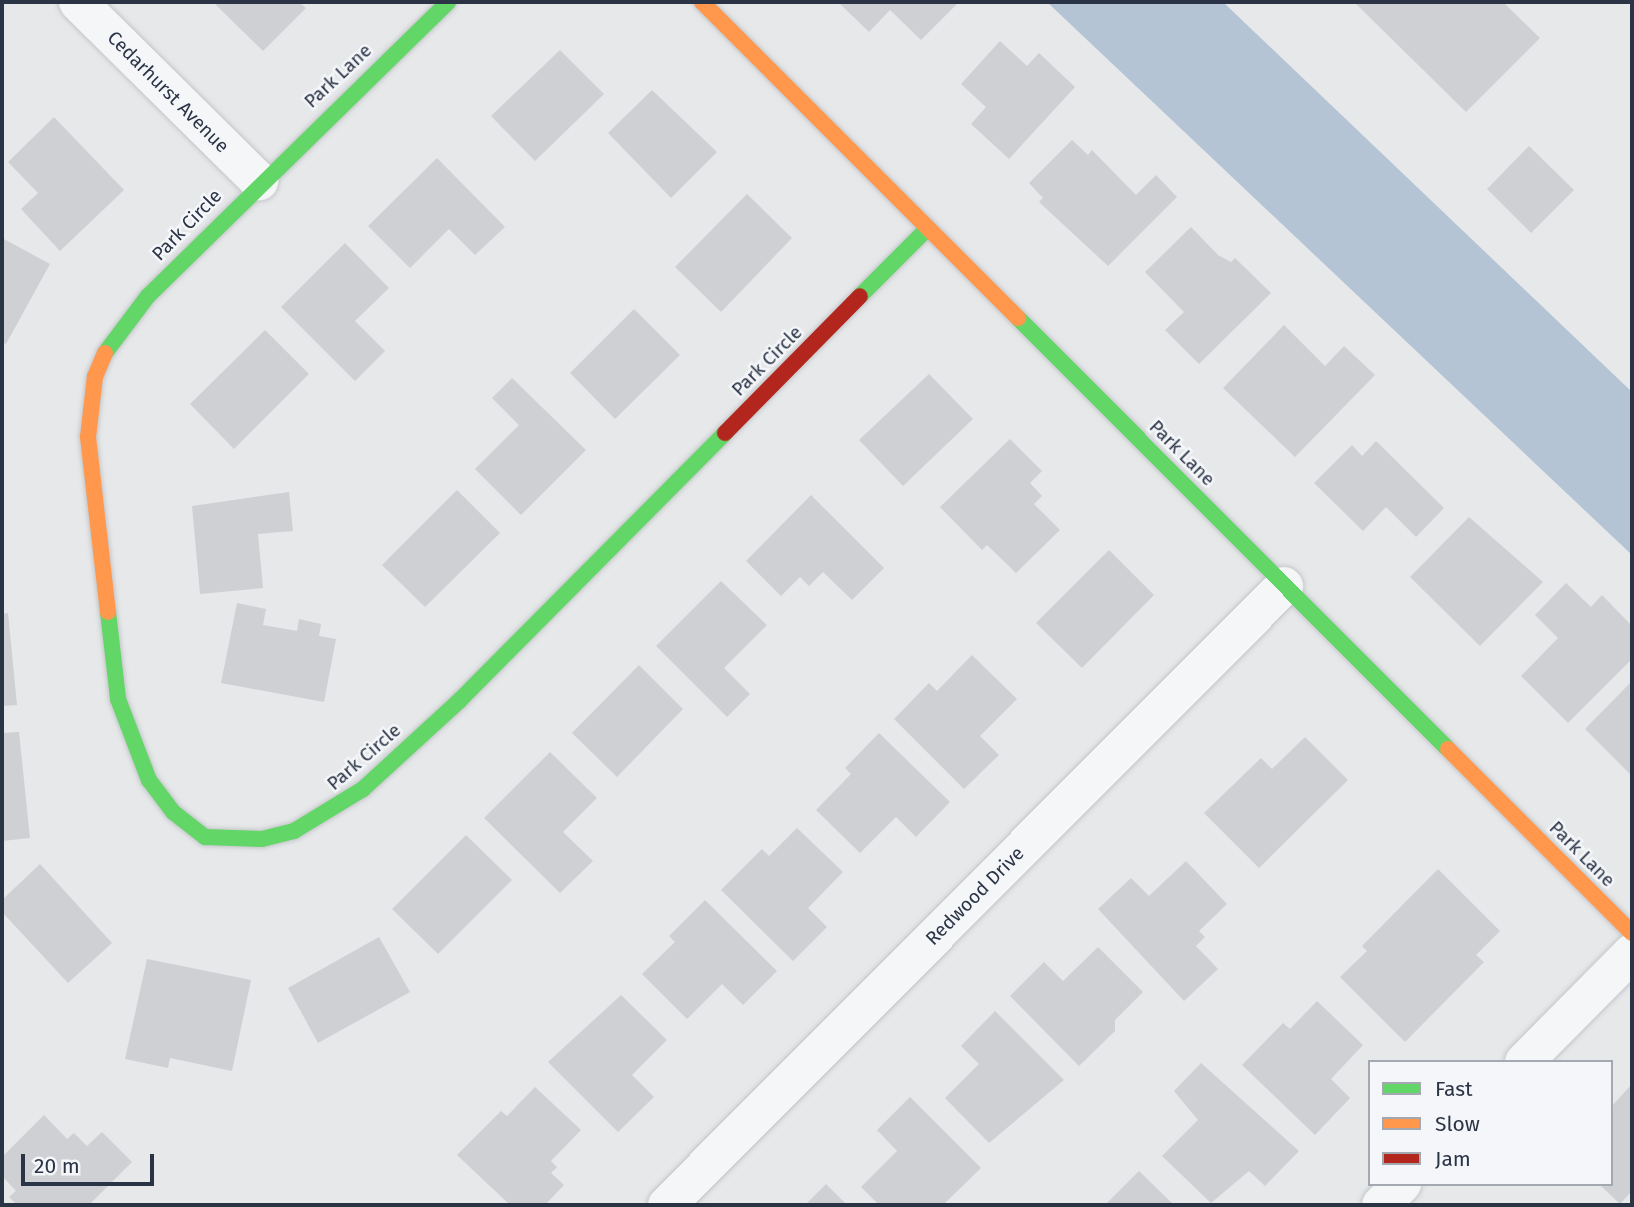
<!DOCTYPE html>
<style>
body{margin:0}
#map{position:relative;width:1634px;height:1207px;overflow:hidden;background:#e6e8ea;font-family:"Fira Sans",sans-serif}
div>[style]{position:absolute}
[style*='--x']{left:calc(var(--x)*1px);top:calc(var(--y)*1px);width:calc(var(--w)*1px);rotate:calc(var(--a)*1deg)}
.water>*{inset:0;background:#b4c4d5}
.building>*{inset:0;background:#ced0d3}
.roads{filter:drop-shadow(0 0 2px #c4c6c8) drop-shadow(0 0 2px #c4c6c8)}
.street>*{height:38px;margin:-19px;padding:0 19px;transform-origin:19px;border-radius:19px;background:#f5f6f7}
.fast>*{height:16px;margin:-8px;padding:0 8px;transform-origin:8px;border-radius:8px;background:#63d668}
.slow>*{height:16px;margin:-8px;padding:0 8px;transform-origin:8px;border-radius:8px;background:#ff974d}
.jam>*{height:16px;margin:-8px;padding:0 8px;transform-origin:8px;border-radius:8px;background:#b3261e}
span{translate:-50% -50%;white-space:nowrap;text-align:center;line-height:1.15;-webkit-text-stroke:5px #f4f6f9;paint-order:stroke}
.street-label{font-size:19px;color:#2b3445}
.frame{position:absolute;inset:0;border:4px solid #2b3445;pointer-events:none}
.legend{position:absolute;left:1368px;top:1060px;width:245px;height:126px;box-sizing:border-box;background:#f4f6f9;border:2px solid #a4a8b1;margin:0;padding:9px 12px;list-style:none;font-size:21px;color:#2b3445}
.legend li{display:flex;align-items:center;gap:14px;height:35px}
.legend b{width:35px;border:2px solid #a4a8b1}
.scale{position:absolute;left:21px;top:1154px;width:133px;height:32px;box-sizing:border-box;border:4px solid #2b3445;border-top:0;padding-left:9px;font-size:21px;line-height:24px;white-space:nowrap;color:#2b3445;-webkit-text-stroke:5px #f4f6f9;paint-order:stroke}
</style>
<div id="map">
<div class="water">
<i style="clip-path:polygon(1047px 2px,1223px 2px,1632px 392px,1632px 555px)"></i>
</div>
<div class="building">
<i style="clip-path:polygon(213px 2px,299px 2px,306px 8px,263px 51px)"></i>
<i style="clip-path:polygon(838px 2px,959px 2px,921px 40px,890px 10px,869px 32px)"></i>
<i style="clip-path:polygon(1354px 2px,1503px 2px,1540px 38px,1466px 112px)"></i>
<i style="clip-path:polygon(1000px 41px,1027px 66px,1039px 53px,1075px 87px,1009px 159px,971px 124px,986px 107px,961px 84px)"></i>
<i style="clip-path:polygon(560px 50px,604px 94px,535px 161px,491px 116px)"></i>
<i style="clip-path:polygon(652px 90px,717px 152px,671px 198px,608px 133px)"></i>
<i style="clip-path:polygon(54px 117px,124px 190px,60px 251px,21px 209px,38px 193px,8px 162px)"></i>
<i style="clip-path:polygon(1072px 140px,1088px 155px,1092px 150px,1136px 195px,1156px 175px,1177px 197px,1108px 266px,1039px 202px,1043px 198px,1029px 183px)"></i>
<i style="clip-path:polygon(1529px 146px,1574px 190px,1531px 233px,1487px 189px)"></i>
<i style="clip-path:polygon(437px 158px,505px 227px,475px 255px,449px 229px,410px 268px,368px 226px)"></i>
<i style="clip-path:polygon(747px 194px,792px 238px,721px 312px,675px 267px)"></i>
<i style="clip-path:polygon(1191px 227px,1218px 255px,1231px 262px,1235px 258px,1271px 293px,1199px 364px,1165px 330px,1184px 312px,1145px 272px)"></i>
<i style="clip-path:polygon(2px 238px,50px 264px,6px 344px,2px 342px)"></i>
<i style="clip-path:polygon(345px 243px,389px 288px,355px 321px,385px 351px,355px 381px,281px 307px)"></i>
<i style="clip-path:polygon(634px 309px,680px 355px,615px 419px,570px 373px)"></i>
<i style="clip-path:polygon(1284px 325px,1325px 366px,1344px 346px,1375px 375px,1295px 457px,1223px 388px)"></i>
<i style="clip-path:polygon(265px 330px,309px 374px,234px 449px,190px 404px)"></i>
<i style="clip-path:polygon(929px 374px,973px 419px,903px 486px,859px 440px)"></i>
<i style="clip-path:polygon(512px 378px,586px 450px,521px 515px,475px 469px,519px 425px,492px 398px)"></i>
<i style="clip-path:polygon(1010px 439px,1042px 471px,1030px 483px,1042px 496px,1034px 504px,1060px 530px,1016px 573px,987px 545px,982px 550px,940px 507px)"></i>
<i style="clip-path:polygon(1376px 441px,1444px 508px,1416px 537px,1386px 507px,1363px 531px,1314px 483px,1352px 445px,1362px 456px)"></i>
<i style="clip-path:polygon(457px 490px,500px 533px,425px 607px,382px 565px)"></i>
<i style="clip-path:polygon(289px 492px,293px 531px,258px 534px,263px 588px,200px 594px,192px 506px)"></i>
<i style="clip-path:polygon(811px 495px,884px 568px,852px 600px,823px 572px,809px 586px,800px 577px,781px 596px,746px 561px)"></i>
<i style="clip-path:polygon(1469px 517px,1543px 582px,1480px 646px,1410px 577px)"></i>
<i style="clip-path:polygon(1109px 550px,1154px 595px,1082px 668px,1036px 623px)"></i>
<i style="clip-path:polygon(721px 581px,767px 625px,724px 668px,750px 694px,727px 717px,656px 646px)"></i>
<i style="clip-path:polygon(1566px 583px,1591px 607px,1602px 595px,1632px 626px,1632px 659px,1568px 723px,1521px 676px,1558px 638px,1535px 615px)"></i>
<i style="clip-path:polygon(237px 603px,266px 609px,263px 625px,297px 631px,299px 619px,321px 624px,319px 636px,336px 639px,324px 702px,221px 683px)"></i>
<i style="clip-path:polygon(8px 613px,17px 705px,2px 706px,2px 614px)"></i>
<i style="clip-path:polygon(972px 655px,1017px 699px,980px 736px,999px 755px,964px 789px,894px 719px,929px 683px,937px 691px)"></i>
<i style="clip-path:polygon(639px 665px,683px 709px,617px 777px,572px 733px)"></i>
<i style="clip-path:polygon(1632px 681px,1632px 776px,1585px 729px)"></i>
<i style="clip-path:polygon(19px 732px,30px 838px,2px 841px,2px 733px)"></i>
<i style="clip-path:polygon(879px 733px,950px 802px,916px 837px,896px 817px,860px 853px,816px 810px,851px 774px,845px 768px)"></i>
<i style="clip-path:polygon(1305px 737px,1348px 780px,1259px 868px,1204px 813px,1261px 758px,1272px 769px)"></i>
<i style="clip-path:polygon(550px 752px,597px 798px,563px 832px,593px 861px,560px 893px,484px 818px)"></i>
<i style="clip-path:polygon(797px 828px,843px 872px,808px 908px,827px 927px,793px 961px,721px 890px,762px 849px,769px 856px)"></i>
<i style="clip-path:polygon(466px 835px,512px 880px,438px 954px,392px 909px)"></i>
<i style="clip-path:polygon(1186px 861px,1227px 904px,1199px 931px,1205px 937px,1196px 946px,1218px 969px,1184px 1001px,1098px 909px,1131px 878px,1149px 896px)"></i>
<i style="clip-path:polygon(40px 864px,112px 943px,68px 983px,2px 912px,2px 900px)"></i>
<i style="clip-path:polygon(1438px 869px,1500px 931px,1476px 955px,1484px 962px,1405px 1042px,1340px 977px,1367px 951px,1362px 946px)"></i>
<i style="clip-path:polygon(705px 900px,777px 971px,743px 1005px,722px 984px,687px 1019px,642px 974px,675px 942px,669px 936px)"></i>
<i style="clip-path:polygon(379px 937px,410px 992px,318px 1043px,288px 988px)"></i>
<i style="clip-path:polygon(1098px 947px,1143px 992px,1115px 1020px,1115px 1031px,1079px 1066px,1010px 996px,1044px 962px,1063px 981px)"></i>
<i style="clip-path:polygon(147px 959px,251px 980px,232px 1071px,170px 1058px,168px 1068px,125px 1059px)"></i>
<i style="clip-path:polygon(621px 995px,667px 1040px,632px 1075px,654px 1097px,618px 1132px,548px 1062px)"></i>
<i style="clip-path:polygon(1317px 1001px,1363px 1045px,1331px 1079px,1350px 1098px,1315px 1135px,1242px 1065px,1283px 1023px,1290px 1029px)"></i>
<i style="clip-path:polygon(995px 1011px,1064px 1080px,989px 1143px,945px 1098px,979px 1064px,961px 1046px)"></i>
<i style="clip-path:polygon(1201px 1063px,1299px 1151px,1265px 1186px,1249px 1171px,1211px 1203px,1162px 1156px,1198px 1120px,1174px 1091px)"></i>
<i style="clip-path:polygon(1632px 1084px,1632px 1191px,1620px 1204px,1599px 1184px,1611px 1184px,1611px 1107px)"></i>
<i style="clip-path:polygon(535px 1087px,581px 1130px,551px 1161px,557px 1167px,551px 1173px,564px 1185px,545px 1205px,510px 1205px,457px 1155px,501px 1111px,507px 1116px)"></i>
<i style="clip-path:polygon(910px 1097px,981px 1168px,943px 1205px,879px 1205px,861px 1187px,897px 1151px,877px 1130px)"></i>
<i style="clip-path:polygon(44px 1115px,67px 1139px,74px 1133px,87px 1146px,102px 1132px,132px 1162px,89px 1205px,17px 1205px,9px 1197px,16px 1191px,2px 1176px,2px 1157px)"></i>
<i style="clip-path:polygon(1139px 1171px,1174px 1205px,1105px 1205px)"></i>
<i style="clip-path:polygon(826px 1184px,847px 1205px,805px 1205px)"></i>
</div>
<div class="roads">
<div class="street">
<i style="--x:78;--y:2;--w:255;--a:44.7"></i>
<i style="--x:1524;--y:1062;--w:153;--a:-45.3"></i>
<i style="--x:667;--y:1205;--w:874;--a:-45.09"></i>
<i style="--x:1381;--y:1205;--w:30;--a:-45"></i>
</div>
<div class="fast">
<i style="--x:860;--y:296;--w:96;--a:-45"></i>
<i style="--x:1018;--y:318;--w:609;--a:45.07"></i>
<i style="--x:105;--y:353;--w:71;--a:-53"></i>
<i style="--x:148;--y:296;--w:420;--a:-44.4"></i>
<i style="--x:108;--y:612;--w:88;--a:83.4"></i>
<i style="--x:118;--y:699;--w:87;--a:69.1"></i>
<i style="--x:149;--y:780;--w:40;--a:53"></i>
<i style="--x:173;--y:812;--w:41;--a:38"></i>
<i style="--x:205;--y:837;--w:57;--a:2"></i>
<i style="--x:262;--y:839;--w:33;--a:-14"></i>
<i style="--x:294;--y:831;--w:81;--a:-31.3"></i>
<i style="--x:363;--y:789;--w:130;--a:-42.5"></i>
<i style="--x:459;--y:701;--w:378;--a:-45.2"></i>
</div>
<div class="slow">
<i style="--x:702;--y:2;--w:447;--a:45"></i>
<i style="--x:105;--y:353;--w:25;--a:113"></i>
<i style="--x:95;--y:376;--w:61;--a:96.5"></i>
<i style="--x:88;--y:437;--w:176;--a:83.5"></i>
<i style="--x:1448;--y:749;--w:260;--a:45"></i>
</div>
<div class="jam">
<i style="--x:725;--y:433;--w:192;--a:-45.4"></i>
</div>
</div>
<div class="street-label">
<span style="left:338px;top:76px;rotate:-43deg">Park Lane</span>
<span style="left:168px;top:92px;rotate:45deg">Cedarhurst Avenue</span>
<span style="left:187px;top:225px;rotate:-46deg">Park Circle</span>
<span style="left:767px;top:361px;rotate:-45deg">Park Circle</span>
<span style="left:1182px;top:453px;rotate:45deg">Park Lane</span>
<span style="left:364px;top:757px;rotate:-41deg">Park Circle</span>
<span style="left:1582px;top:854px;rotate:45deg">Park Lane</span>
<span style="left:975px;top:896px;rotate:-45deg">Redwood Drive</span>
</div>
<div class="frame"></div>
<ul class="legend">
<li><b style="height:9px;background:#63d668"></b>Fast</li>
<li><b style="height:9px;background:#ff974d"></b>Slow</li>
<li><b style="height:9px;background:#b3261e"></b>Jam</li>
</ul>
<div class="scale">20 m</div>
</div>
